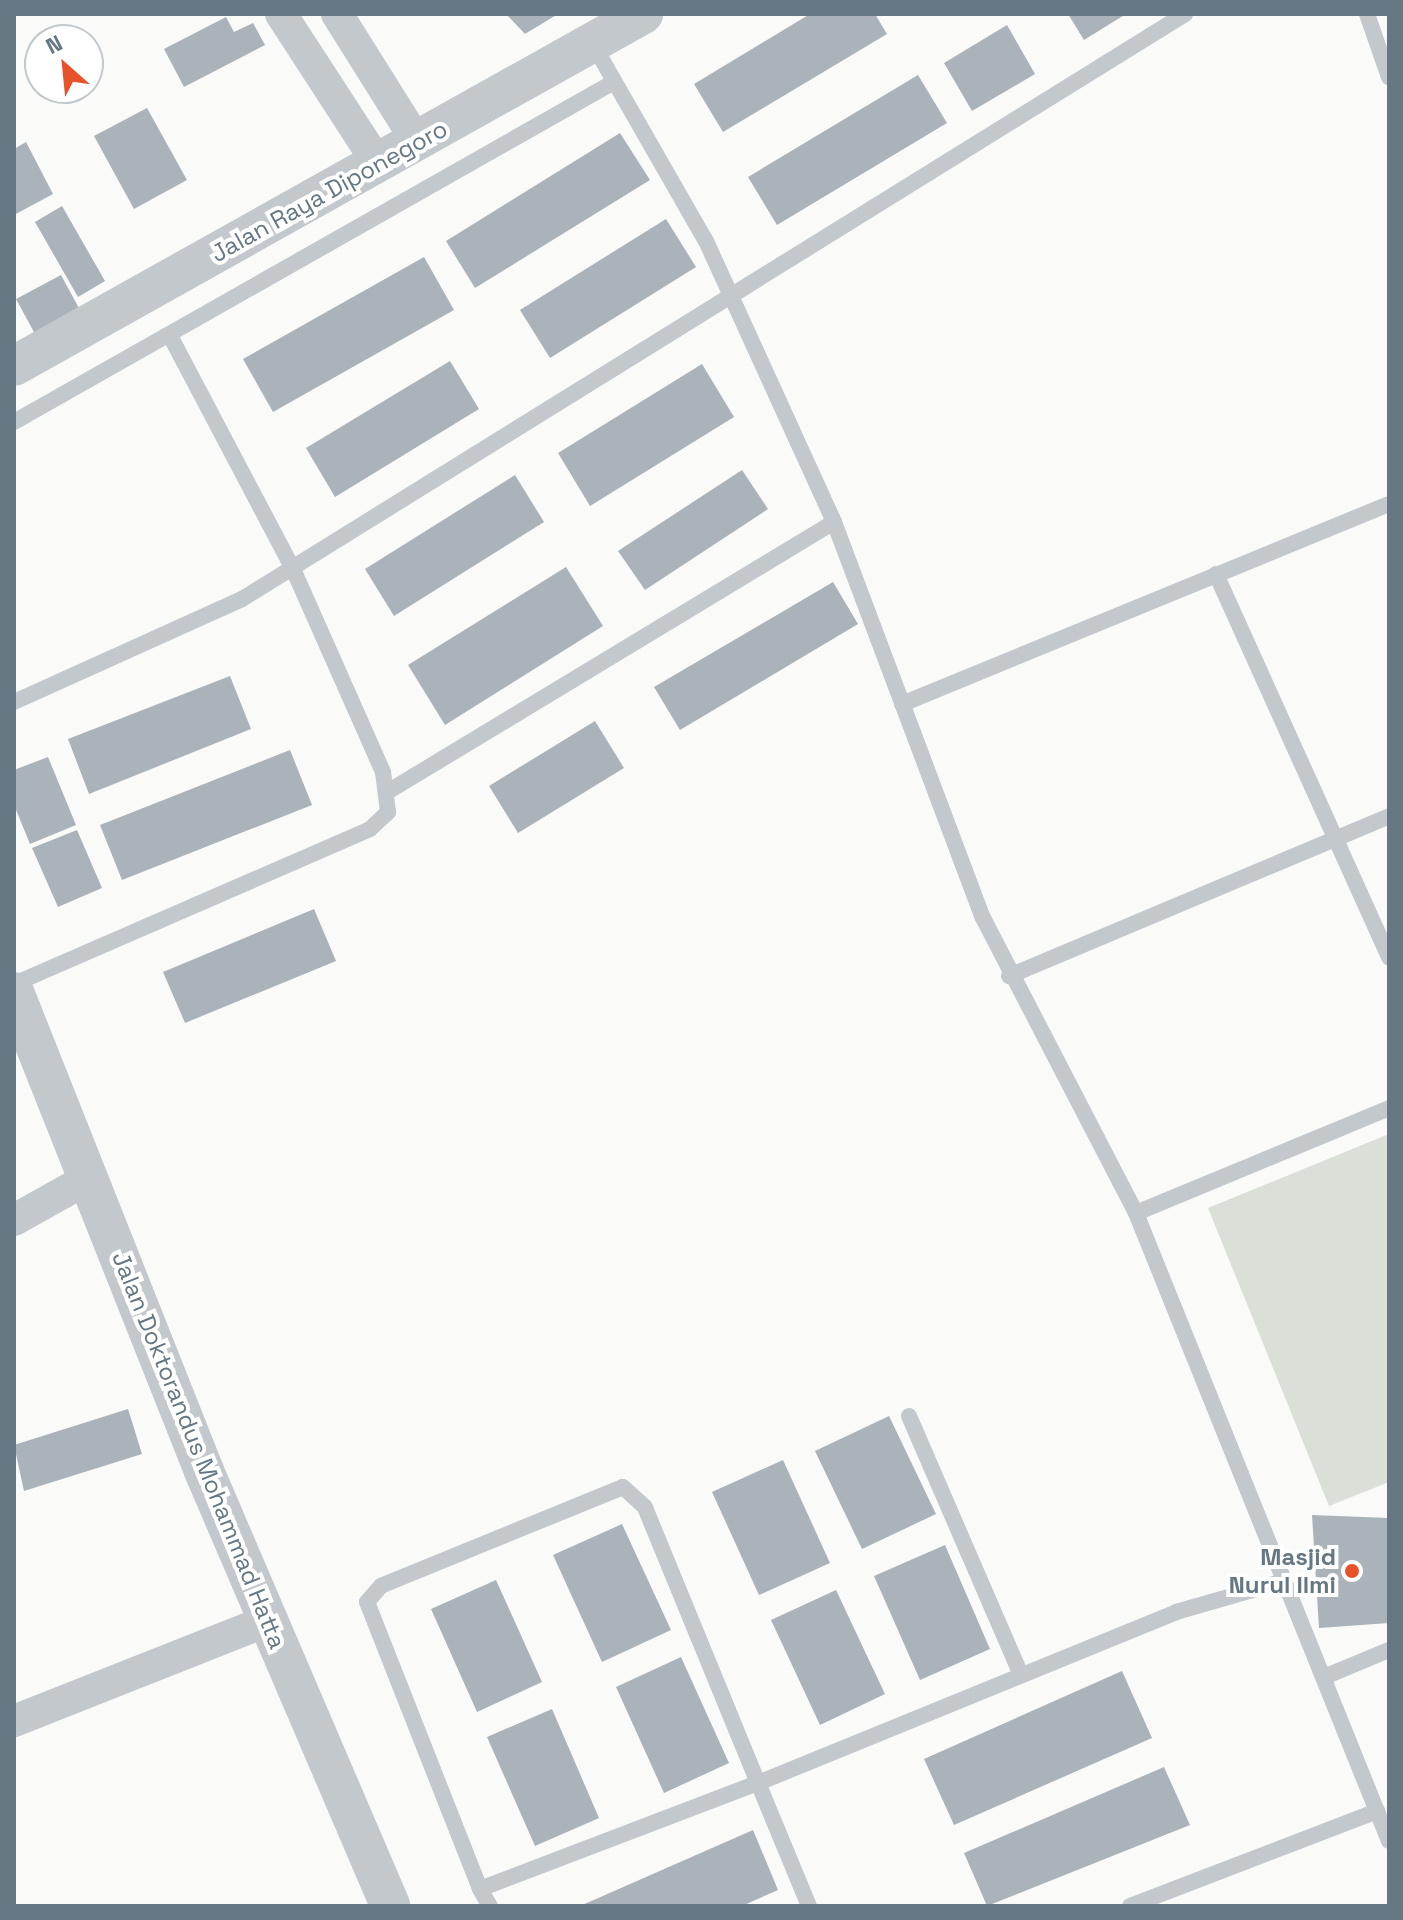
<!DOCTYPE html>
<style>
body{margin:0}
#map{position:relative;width:1403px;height:1920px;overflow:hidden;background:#fafaf8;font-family:"Space Grotesk",sans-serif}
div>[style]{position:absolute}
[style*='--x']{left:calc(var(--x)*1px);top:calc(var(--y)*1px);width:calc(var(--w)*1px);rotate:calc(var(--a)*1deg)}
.green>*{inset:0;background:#dadfd7}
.building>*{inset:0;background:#aab3b9}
.service>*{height:16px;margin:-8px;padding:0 8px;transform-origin:8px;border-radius:8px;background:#c3c8cc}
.minor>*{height:32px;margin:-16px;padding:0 16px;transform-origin:16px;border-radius:16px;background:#c3c8cc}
.tertiary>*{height:40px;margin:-20px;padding:0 20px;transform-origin:20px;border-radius:20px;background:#c3c8cc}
.dots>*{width:22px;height:22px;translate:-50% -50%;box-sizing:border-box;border:4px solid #fff;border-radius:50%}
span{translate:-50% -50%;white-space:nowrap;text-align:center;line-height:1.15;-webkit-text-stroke:8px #fff;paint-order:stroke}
.street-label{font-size:24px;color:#647783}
.poi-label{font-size:24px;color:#647783;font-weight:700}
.right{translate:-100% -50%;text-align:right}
.frame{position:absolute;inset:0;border:16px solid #647783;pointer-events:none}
.north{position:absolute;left:24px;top:24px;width:80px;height:80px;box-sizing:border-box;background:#fff;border:2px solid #c1c9cd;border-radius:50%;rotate:333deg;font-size:22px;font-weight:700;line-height:32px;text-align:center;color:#647783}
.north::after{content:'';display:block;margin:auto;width:28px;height:36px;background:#e7522b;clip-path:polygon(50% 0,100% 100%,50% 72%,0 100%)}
</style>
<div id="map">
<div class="green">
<i style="clip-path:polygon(1389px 1134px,1389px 1482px,1329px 1506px,1208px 1208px)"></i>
</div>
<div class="building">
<i style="clip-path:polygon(506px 14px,558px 14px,525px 34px)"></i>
<i style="clip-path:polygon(810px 14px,875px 14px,887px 34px,723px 132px,694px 84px)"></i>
<i style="clip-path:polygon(1068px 14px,1126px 14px,1084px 40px)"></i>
<i style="clip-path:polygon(226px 17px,234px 32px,253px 23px,265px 45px,184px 87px,164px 49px)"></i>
<i style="clip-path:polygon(1007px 25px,1035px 74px,972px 111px,944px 63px)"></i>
<i style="clip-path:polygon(918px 75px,947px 123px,777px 225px,748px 177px)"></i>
<i style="clip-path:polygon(147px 108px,187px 180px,134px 209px,94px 136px)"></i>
<i style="clip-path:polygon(620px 133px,650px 180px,475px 288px,446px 241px)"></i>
<i style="clip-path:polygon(26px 142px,53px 194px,14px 215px,14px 149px)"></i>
<i style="clip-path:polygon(62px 206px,105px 281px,78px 297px,35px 222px)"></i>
<i style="clip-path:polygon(666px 219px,696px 267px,550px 358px,520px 310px)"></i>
<i style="clip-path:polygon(424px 257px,454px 310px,273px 412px,243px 359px)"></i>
<i style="clip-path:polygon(61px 275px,80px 310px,35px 334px,16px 299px)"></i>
<i style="clip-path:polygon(450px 361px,479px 409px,335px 497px,306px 448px)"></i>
<i style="clip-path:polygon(702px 364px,734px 417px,590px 506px,558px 453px)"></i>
<i style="clip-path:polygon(742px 470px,768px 509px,645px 590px,618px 551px)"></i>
<i style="clip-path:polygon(515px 475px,544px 522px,394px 616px,365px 569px)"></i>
<i style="clip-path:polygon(566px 567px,603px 626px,445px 725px,408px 665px)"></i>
<i style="clip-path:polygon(833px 582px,858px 624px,680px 730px,654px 687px)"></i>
<i style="clip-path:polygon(230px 676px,251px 729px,89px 794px,68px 739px)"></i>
<i style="clip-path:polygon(595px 721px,624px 768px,518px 833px,489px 786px)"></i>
<i style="clip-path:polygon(290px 750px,312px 805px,122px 880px,100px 825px)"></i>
<i style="clip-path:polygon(48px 757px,76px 825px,30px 844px,14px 805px,14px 770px)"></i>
<i style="clip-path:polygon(77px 830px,102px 888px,58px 907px,32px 848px)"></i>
<i style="clip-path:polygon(314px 909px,336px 961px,185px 1023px,163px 972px)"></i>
<i style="clip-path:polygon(128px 1409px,142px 1454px,24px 1491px,14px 1445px)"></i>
<i style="clip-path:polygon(889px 1416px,936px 1514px,862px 1549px,815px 1451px)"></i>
<i style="clip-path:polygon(783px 1460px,830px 1563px,759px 1595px,712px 1492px)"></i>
<i style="clip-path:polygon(1312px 1515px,1389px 1518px,1389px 1623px,1319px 1628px)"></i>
<i style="clip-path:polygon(622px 1524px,671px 1630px,602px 1662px,553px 1555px)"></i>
<i style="clip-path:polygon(945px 1545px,990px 1649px,920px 1680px,874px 1576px)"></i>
<i style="clip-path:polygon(496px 1580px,542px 1682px,477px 1712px,431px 1609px)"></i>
<i style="clip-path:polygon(836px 1590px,885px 1694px,820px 1725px,771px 1620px)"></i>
<i style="clip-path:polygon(681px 1657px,729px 1763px,664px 1793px,616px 1687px)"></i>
<i style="clip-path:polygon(1122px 1671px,1152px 1738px,954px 1825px,924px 1759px)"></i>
<i style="clip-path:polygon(552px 1709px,599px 1818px,535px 1846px,487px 1737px)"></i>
<i style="clip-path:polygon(1164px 1767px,1190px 1825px,987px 1906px,964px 1853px)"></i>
<i style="clip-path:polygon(753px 1830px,778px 1890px,742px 1906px,580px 1906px)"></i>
</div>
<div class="service">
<i style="--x:1367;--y:14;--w:67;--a:70.8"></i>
<i style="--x:593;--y:44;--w:227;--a:60.2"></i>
<i style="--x:706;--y:241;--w:309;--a:65.5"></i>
<i style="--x:834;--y:522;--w:421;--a:69.4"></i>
<i style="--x:982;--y:916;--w:335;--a:62.6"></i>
<i style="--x:1136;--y:1213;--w:677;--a:68.06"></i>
<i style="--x:14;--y:422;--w:690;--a:-29.54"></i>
<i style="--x:1216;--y:574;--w:421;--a:65.7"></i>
<i style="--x:14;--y:702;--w:250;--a:-24.3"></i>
<i style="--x:242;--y:599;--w:1110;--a:-31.81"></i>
<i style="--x:902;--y:704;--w:526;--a:-22.33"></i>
<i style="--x:389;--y:791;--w:520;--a:-31.15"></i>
<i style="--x:1009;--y:976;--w:412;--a:-22.8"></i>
<i style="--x:14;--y:984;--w:388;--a:-23.5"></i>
<i style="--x:370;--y:829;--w:25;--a:-43"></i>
<i style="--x:388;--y:812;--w:40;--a:-97.1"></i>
<i style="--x:383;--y:772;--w:222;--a:-113.9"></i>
<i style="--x:293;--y:569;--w:263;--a:-117.8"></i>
<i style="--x:1136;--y:1213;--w:274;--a:-22.5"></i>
<i style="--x:909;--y:1416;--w:280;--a:66.6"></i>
<i style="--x:1324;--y:1677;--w:70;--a:-22.6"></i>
<i style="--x:480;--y:1889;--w:20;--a:60"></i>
<i style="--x:809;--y:1906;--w:133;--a:-112.5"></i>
<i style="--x:758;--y:1783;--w:298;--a:-112.3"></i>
<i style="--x:645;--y:1507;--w:30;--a:-138"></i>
<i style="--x:623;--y:1487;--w:261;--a:157.8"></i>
<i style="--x:381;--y:1586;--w:21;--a:131"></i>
<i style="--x:367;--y:1602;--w:308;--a:68.5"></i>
<i style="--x:480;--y:1889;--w:298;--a:-20.9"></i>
<i style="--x:758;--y:1783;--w:452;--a:-22.2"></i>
<i style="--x:1176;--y:1612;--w:112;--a:-16"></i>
<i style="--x:1130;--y:1906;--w:265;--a:-21"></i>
</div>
<div class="minor">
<i style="--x:281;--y:14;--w:180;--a:57"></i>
<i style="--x:337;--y:14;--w:152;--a:57.9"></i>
<i style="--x:14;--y:1220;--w:86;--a:-29.2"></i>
<i style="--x:14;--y:1721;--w:274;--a:-21.6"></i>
</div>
<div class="tertiary">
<i style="--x:14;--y:366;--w:721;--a:-29.23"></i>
<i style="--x:14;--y:992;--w:515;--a:68.36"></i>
<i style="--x:204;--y:1471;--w:473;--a:66.8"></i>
</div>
<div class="dots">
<i style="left:1352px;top:1571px;background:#e7522b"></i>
</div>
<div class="street-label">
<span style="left:329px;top:191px;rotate:-29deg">Jalan Raya Diponegoro</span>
<span style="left:199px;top:1450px;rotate:68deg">Jalan Doktorandus Mohammad Hatta</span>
</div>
<div class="poi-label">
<span class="right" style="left:1336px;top:1571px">Masjid<br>Nurul Ilmi</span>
</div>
<div class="frame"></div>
<div class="north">N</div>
</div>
